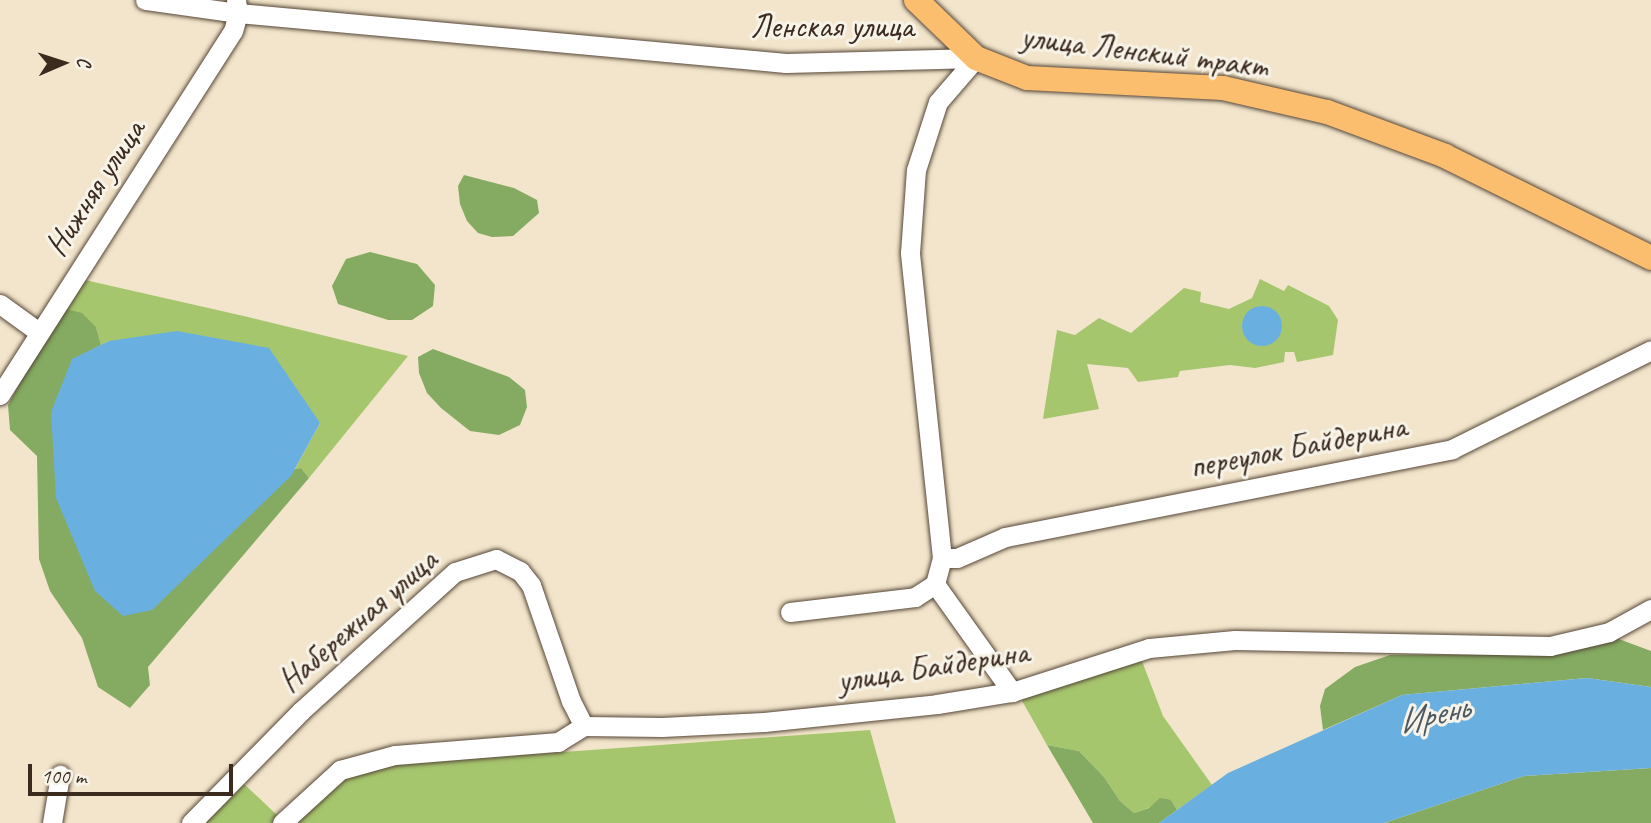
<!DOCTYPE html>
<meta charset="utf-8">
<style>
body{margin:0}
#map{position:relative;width:1651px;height:823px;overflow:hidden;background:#f2e5cb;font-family:Caveat,sans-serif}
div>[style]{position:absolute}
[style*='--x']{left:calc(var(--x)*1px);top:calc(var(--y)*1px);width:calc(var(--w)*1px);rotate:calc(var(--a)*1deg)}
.green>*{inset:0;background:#a6c66e}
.forest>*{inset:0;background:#84ab61}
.water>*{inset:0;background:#69b0e0}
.round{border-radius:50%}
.roads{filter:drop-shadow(0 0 2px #564638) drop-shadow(0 0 2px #564638)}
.minor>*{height:19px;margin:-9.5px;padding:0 9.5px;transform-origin:9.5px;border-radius:9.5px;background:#fff}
.major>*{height:24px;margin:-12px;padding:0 12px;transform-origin:12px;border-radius:12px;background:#fbbe6e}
span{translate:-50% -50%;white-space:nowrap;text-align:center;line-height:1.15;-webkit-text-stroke:6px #f7f3e8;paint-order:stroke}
.street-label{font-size:33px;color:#3b2a1e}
.water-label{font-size:35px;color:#4b5962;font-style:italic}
.north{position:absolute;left:28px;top:28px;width:70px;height:70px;-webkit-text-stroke:5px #f7f3e8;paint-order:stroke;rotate:87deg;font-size:19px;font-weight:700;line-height:28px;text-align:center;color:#3b2a1e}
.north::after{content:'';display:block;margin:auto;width:24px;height:32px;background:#3b2a1e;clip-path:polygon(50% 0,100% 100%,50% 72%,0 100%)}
.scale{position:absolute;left:28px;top:764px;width:205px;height:32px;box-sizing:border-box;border:4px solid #3b2a1e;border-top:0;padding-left:9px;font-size:21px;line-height:24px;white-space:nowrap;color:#3b2a1e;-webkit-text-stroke:5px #f7f3e8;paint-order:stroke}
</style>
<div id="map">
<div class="green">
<i style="clip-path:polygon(1260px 279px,1284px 291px,1288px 285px,1329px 306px,1338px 320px,1333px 355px,1297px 362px,1294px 352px,1285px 352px,1284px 362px,1255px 368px,1230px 365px,1180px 371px,1178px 377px,1138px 382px,1128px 368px,1087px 364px,1099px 409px,1043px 419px,1057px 330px,1075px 335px,1099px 318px,1131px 333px,1184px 288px,1201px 292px,1200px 302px,1229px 309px,1252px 298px)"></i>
<i style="clip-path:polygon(85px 280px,248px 317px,408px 356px,309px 478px,301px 468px,295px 469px,320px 423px,109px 341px,101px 345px,96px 327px,57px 314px)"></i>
<i style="clip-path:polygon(1140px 656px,1163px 716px,1212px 785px,1177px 810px,1171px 800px,1134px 813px,1120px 801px,1104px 777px,1079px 751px,1047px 745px,1021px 699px)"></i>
<i style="clip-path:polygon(870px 730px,896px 823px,295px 823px,346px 777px,395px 764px)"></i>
<i style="clip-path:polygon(240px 780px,279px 817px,273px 823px,198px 823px)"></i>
</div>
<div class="forest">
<i style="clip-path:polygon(464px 175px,514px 188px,537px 200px,539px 213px,513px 236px,492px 237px,478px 233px,467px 221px,460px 204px,458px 186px)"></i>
<i style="clip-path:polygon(370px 252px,417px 264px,435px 285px,433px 306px,412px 320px,388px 320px,338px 304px,332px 286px,346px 259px)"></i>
<i style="clip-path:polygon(66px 309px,82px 313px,96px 327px,101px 345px,72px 360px,235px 528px,295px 469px,301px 468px,309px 478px,148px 667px,150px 685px,130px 708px,98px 687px,82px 638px,50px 591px,39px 559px,37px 456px,10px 430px,8px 405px,57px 314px)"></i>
<i style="clip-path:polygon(433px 349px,509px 377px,525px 390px,527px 407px,520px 425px,499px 435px,470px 431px,441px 408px,427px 393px,419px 373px,418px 357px)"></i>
<i style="clip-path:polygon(1616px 638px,1651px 651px,1651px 687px,1587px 678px,1402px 695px,1323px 730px,1320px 706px,1325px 689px,1355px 667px,1390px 655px,1543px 654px)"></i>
<i style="clip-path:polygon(1047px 745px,1079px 751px,1104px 777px,1120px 801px,1134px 813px,1149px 808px,1160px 798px,1171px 800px,1177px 810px,1159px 823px,1093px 823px)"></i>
<i style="clip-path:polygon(1651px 768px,1651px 823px,1384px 823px,1524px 776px)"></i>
</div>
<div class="water">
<i class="round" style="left:1242px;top:306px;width:40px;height:40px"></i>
<i style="clip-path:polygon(177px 331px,269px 348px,320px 423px,291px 476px,152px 610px,123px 616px,95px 591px,56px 498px,51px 412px,72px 359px,109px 341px)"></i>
<i style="clip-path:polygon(1587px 678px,1651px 687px,1651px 768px,1524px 776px,1384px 823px,1159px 823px,1228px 773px,1402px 695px)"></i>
</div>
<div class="roads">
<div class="minor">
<i style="--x:145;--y:0;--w:94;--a:8"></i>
<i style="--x:238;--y:13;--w:550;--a:5.21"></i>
<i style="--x:786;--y:63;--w:190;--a:-1.5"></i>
<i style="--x:0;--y:304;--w:49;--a:35.9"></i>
<i style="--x:0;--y:395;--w:432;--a:-57.4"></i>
<i style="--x:233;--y:31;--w:19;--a:-74"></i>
<i style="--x:238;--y:13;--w:13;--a:-99"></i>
<i style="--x:942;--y:558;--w:15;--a:0"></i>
<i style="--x:957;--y:558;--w:52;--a:-23.6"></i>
<i style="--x:1005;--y:537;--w:456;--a:-11.1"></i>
<i style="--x:1452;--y:449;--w:222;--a:-26.4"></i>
<i style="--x:935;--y:584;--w:133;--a:54.5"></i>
<i style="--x:790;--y:612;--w:126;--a:-6.8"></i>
<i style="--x:915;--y:597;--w:24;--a:-33"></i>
<i style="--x:935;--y:584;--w:27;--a:-75"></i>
<i style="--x:942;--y:558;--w:307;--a:-96"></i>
<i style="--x:910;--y:253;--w:83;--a:-85.9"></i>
<i style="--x:916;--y:170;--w:71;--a:-72.1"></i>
<i style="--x:938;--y:102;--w:58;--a:-49.2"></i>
<i style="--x:52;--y:823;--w:49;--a:-80.5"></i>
<i style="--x:191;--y:823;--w:157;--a:-45.5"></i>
<i style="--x:301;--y:711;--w:207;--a:-42.1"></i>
<i style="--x:455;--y:572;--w:43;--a:-17.6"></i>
<i style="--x:496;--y:559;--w:27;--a:27"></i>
<i style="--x:520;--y:571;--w:18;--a:52"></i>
<i style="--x:531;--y:585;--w:123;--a:71"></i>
<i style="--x:571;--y:701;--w:28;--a:63"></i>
<i style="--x:282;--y:823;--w:79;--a:-42.4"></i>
<i style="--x:340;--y:770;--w:57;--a:-15.3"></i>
<i style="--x:395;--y:755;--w:164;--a:-4.6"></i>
<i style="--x:558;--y:742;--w:31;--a:-32"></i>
<i style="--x:584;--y:726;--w:78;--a:0.7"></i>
<i style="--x:662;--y:727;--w:102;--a:-2.8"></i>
<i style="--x:764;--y:722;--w:174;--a:-5.9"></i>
<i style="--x:937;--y:704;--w:76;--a:-9.1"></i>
<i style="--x:1012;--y:692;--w:144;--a:-17.8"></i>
<i style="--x:1149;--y:648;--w:86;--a:-5.3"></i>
<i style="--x:1235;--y:640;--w:315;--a:1.1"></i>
<i style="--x:1550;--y:646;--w:61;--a:-13.3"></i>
<i style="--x:1609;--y:632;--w:48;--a:-28.7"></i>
</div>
<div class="major">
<i style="--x:916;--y:0;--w:83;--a:44"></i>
<i style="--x:976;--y:58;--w:55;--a:21.4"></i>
<i style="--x:1027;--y:78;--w:196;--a:2.9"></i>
<i style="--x:1223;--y:88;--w:107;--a:13"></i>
<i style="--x:1327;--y:112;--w:126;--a:20.4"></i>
<i style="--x:1445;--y:156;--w:230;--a:26.3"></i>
</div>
</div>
<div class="street-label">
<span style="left:832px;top:27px">Ленская улица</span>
<span style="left:1144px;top:52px;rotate:7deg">улица Ленский тракт</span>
<span style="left:95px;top:188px;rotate:-57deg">Нижняя улица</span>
<span style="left:1298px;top:447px;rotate:-11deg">переулок Байдерина</span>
<span style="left:358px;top:621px;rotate:-41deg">Набережная улица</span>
<span style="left:933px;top:667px;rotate:-9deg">улица Байдерина</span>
</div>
<div class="water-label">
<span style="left:1433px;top:715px;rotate:-14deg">Ирень</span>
</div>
<div class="north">С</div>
<div class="scale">100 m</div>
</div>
